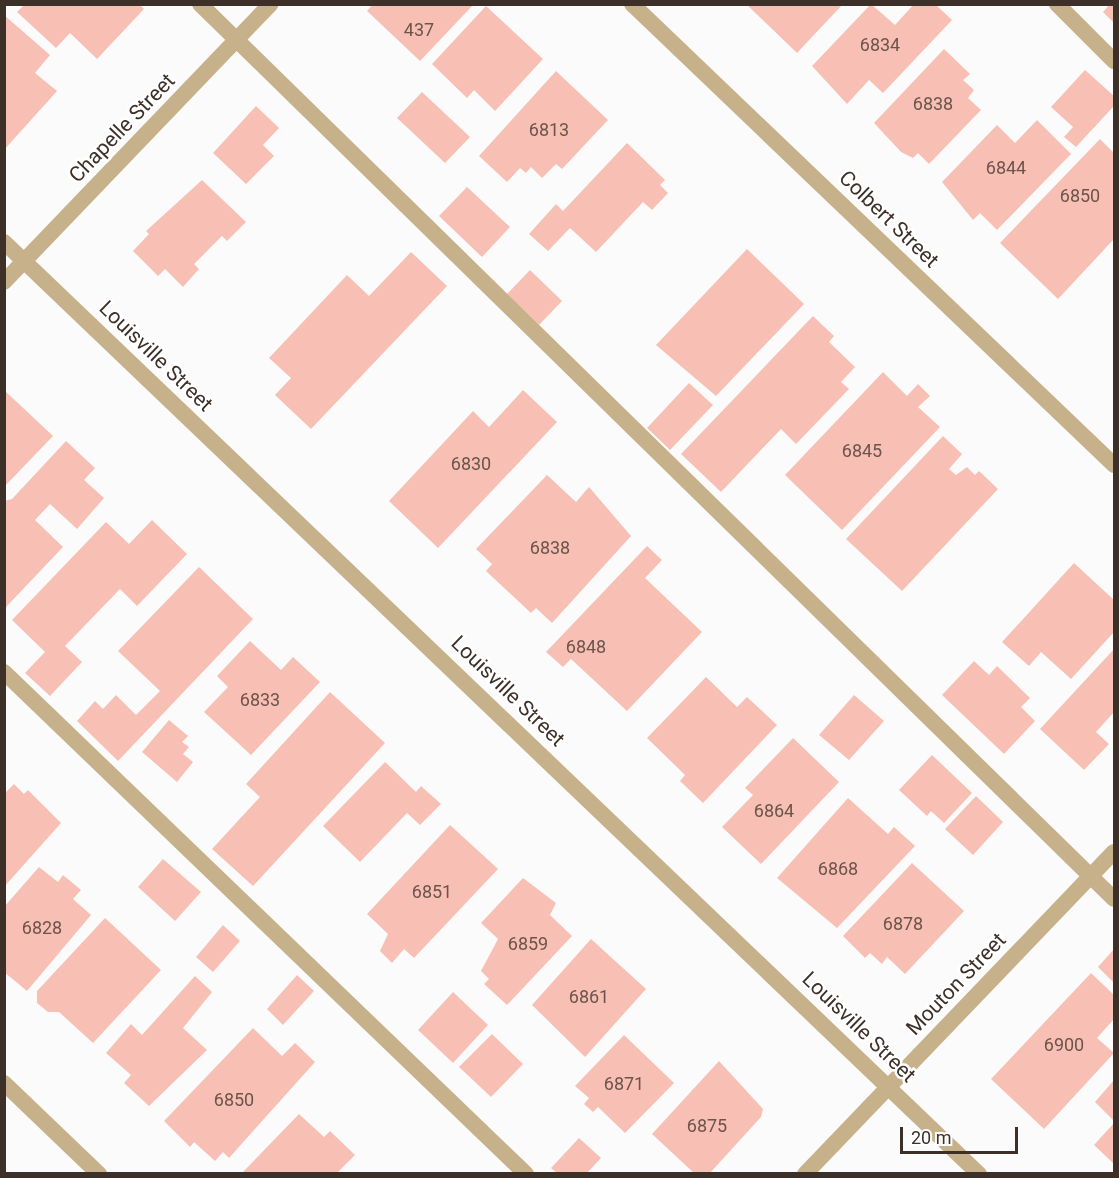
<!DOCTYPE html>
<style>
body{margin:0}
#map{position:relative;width:1119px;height:1178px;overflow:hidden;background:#fbfbfb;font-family:Roboto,sans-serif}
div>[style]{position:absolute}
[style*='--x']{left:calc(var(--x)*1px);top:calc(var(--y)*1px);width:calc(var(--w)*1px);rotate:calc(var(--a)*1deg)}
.building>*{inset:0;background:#f8c0b4}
.service>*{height:16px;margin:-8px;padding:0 8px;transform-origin:8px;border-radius:8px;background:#c7b18b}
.minor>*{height:16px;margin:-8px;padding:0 8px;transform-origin:8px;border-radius:8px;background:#c7b18b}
span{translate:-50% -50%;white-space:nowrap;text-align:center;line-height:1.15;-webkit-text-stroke:5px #fff;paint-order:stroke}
.number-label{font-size:18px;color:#6c544c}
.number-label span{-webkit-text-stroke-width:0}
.street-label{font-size:21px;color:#3d3029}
.frame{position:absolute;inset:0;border:6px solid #3d3029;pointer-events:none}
.scale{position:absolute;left:900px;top:1127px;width:118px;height:27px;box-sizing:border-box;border:3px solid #3d3029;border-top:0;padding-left:8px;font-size:18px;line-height:21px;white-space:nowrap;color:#3d3029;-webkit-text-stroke:4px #fff;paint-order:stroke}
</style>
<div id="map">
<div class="building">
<i style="clip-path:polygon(25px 4px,139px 4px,144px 9px,97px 59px,70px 33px,56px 48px,17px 12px)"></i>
<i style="clip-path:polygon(373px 4px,474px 4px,420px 61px,367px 11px)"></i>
<i style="clip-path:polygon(746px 4px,843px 4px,797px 53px)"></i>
<i style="clip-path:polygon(871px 4px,895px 25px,914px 4px,935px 4px,952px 20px,883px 93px,869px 80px,847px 104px,812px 66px)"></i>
<i style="clip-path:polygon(1110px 4px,1114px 4px,1114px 23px,1103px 12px)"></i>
<i style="clip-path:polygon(486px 6px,543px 59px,495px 111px,474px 90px,467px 98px,432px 64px)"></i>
<i style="clip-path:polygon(4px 15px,50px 55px,35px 73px,57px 91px,4px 150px)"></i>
<i style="clip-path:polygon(944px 49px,970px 74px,963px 80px,974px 90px,968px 98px,981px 110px,929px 164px,918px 153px,913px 158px,901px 152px,874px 123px)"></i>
<i style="clip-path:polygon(1085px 70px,1114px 96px,1114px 106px,1076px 147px,1064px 137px,1073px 127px,1051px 107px)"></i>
<i style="clip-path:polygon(556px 71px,608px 120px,562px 169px,556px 164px,542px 178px,531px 167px,526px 173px,520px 168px,507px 182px,479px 156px)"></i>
<i style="clip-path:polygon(422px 92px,470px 137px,445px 163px,397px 118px)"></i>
<i style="clip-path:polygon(256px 106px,279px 128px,263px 145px,274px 156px,246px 184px,213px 153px)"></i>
<i style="clip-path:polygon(1037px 120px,1071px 154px,997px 230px,980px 213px,973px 220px,942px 182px,997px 125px,1015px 143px)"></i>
<i style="clip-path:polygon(1100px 139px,1114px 153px,1114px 239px,1058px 299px,1000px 243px)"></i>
<i style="clip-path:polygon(627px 143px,665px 180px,660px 185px,668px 193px,652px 210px,643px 202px,596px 252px,570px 228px,548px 251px,529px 234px,556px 204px,563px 211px)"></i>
<i style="clip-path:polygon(202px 180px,246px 222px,227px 241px,222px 236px,194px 264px,199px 269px,183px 287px,165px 269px,158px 276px,133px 251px,149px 234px,146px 231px)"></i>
<i style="clip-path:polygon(467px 187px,510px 227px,482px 257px,439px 216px)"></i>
<i style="clip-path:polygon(747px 249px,804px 304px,716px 396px,656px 345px)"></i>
<i style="clip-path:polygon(411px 252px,447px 286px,311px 429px,275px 395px,291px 378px,269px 358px,347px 275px,369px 296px)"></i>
<i style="clip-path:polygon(530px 270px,562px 301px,539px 325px,507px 294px)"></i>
<i style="clip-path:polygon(813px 316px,834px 336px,829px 342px,855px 367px,841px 382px,849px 389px,796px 444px,781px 429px,721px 492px,681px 454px)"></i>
<i style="clip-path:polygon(883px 372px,907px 396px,918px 384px,930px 396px,918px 407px,940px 427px,842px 530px,785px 475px)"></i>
<i style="clip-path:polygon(689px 383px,713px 405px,670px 450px,647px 428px)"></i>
<i style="clip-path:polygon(4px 390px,53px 436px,4px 487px)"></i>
<i style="clip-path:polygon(523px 390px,557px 422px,438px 548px,389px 501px,473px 411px,489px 427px)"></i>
<i style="clip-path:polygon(943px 436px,962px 454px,949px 469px,956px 475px,967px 467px,975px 475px,979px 471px,998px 489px,902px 591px,846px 539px)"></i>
<i style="clip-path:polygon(66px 441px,95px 468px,84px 480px,104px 498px,77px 529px,50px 504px,35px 520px,63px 547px,6px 607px,4px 501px,12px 499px)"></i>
<i style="clip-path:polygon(547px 475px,576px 502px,589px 487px,631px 536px,552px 623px,536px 608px,531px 613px,486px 571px,492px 564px,476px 549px)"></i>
<i style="clip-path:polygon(152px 520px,187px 554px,137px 606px,120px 589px,65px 646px,82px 662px,50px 696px,25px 673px,45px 652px,12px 620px,106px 522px,129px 544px)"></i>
<i style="clip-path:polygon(647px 546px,662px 560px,645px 578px,702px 632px,627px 711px,571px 659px,563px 667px,546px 652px)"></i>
<i style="clip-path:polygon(1074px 563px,1114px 600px,1114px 632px,1071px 679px,1041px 652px,1029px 666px,1002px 642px)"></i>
<i style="clip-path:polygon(199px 567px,253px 619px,118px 761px,77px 721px,95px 701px,103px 709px,116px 695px,136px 715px,160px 691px,118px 651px)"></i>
<i style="clip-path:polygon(250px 641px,281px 670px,293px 657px,320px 682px,251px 755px,204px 712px,228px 687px,217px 676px)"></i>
<i style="clip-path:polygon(1114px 649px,1114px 712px,1096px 732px,1109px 744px,1084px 770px,1040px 729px)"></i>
<i style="clip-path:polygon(974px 661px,989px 675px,997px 666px,1030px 698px,1021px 707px,1035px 721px,1004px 754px,942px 695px)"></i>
<i style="clip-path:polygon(706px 677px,737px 707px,747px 697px,777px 725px,703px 803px,680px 781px,685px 775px,647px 738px)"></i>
<i style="clip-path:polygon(330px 692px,385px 743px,253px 886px,212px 849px,260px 797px,246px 784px)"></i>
<i style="clip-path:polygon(854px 695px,884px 721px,849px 760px,819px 735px)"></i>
<i style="clip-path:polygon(169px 720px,188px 736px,182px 742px,189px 747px,183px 754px,193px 762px,177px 782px,142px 752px)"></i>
<i style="clip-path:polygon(793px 738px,839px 782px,761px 864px,722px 827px,753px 795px,745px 788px)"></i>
<i style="clip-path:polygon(932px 755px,972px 793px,944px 823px,931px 811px,927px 816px,899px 790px)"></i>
<i style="clip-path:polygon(385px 762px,416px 792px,421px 786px,441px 804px,420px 825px,407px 813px,360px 862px,323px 826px)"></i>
<i style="clip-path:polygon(14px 784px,24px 794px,28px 790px,61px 823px,4px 887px,4px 794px)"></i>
<i style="clip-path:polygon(976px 796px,1003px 822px,973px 855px,945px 829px)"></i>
<i style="clip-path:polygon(848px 798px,888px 834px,894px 827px,915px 846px,837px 928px,777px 878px)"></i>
<i style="clip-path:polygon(450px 825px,498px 869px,414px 958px,404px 949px,392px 963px,380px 951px,388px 934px,367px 914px)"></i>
<i style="clip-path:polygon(163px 859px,201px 892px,175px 921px,138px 887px)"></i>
<i style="clip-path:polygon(912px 863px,964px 911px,905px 974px,887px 957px,882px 964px,870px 953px,865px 958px,843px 936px)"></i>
<i style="clip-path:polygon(39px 867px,58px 882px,63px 875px,81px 890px,73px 899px,91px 915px,27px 991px,4px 972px,4px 907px)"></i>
<i style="clip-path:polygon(523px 878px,556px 903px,550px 915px,572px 936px,507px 1005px,484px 984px,489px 979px,481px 971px,498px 939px,481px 923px)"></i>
<i style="clip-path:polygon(105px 918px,161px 970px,93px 1043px,59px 1012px,48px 1012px,37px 1003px,37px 991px)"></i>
<i style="clip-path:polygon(223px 925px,240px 941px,213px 972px,196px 957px)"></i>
<i style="clip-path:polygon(591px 939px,646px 989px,585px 1057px,532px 1005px)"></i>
<i style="clip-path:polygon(1114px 949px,1114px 983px,1098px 967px)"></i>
<i style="clip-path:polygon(1091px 973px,1114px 995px,1114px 1019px,1097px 1038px,1114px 1053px,1044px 1129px,991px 1079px)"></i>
<i style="clip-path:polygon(297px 975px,314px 991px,283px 1025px,267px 1009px)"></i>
<i style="clip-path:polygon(195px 976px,212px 992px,183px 1028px,207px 1050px,149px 1106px,124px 1083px,131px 1075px,106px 1053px,131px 1024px,142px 1035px)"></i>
<i style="clip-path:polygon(453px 992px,488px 1025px,453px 1063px,418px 1030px)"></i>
<i style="clip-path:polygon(253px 1028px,282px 1056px,295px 1043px,315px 1062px,229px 1158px,223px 1152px,215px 1161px,194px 1142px,190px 1147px,164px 1121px)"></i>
<i style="clip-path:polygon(492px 1034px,523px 1064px,491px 1097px,459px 1067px)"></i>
<i style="clip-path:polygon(624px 1035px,674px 1083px,625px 1133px,598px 1107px,593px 1112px,584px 1104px,589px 1098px,575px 1086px)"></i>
<i style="clip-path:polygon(719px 1061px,763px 1109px,761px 1117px,709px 1174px,695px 1174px,652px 1134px)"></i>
<i style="clip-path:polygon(1114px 1080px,1114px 1121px,1095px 1102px)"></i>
<i style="clip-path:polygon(299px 1114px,324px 1137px,330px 1131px,355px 1155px,336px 1174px,241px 1174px)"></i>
<i style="clip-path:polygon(1114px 1123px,1114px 1164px,1094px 1145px)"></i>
<i style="clip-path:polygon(579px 1138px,601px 1158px,586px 1174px,558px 1174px,551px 1168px)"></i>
</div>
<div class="service">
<i style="--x:200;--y:4;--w:1279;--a:44.4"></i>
<i style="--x:1057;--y:4;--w:81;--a:45"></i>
<i style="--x:4;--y:672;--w:724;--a:43.88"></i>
</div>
<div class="minor">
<i style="--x:632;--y:4;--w:667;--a:43.72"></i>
<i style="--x:4;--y:242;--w:1349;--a:43.71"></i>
<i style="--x:4;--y:282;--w:385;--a:-46.2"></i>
<i style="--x:4;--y:1083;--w:132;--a:43.8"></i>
<i style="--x:805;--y:1174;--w:446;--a:-46.2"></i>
</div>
<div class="number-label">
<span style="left:419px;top:30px">437</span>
<span style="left:880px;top:45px">6834</span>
<span style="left:933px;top:104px">6838</span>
<span style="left:549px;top:130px">6813</span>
<span style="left:1006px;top:168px">6844</span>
<span style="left:1080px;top:196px">6850</span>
<span style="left:862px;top:451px">6845</span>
<span style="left:471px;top:464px">6830</span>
<span style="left:550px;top:548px">6838</span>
<span style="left:586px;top:647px">6848</span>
<span style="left:260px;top:700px">6833</span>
<span style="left:774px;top:811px">6864</span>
<span style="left:838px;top:869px">6868</span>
<span style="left:432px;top:892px">6851</span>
<span style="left:903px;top:924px">6878</span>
<span style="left:42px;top:928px">6828</span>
<span style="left:528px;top:944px">6859</span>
<span style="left:589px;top:997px">6861</span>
<span style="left:1064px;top:1045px">6900</span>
<span style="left:624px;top:1084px">6871</span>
<span style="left:234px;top:1100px">6850</span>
<span style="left:707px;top:1126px">6875</span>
</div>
<div class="street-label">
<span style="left:122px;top:128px;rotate:-46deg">Chapelle Street</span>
<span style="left:889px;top:219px;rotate:44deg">Colbert Street</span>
<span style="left:156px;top:356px;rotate:44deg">Louisville Street</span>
<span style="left:508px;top:691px;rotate:44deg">Louisville Street</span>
<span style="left:956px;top:984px;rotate:-46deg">Mouton Street</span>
<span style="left:859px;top:1027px;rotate:44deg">Louisville Street</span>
</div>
<div class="frame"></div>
<div class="scale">20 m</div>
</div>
